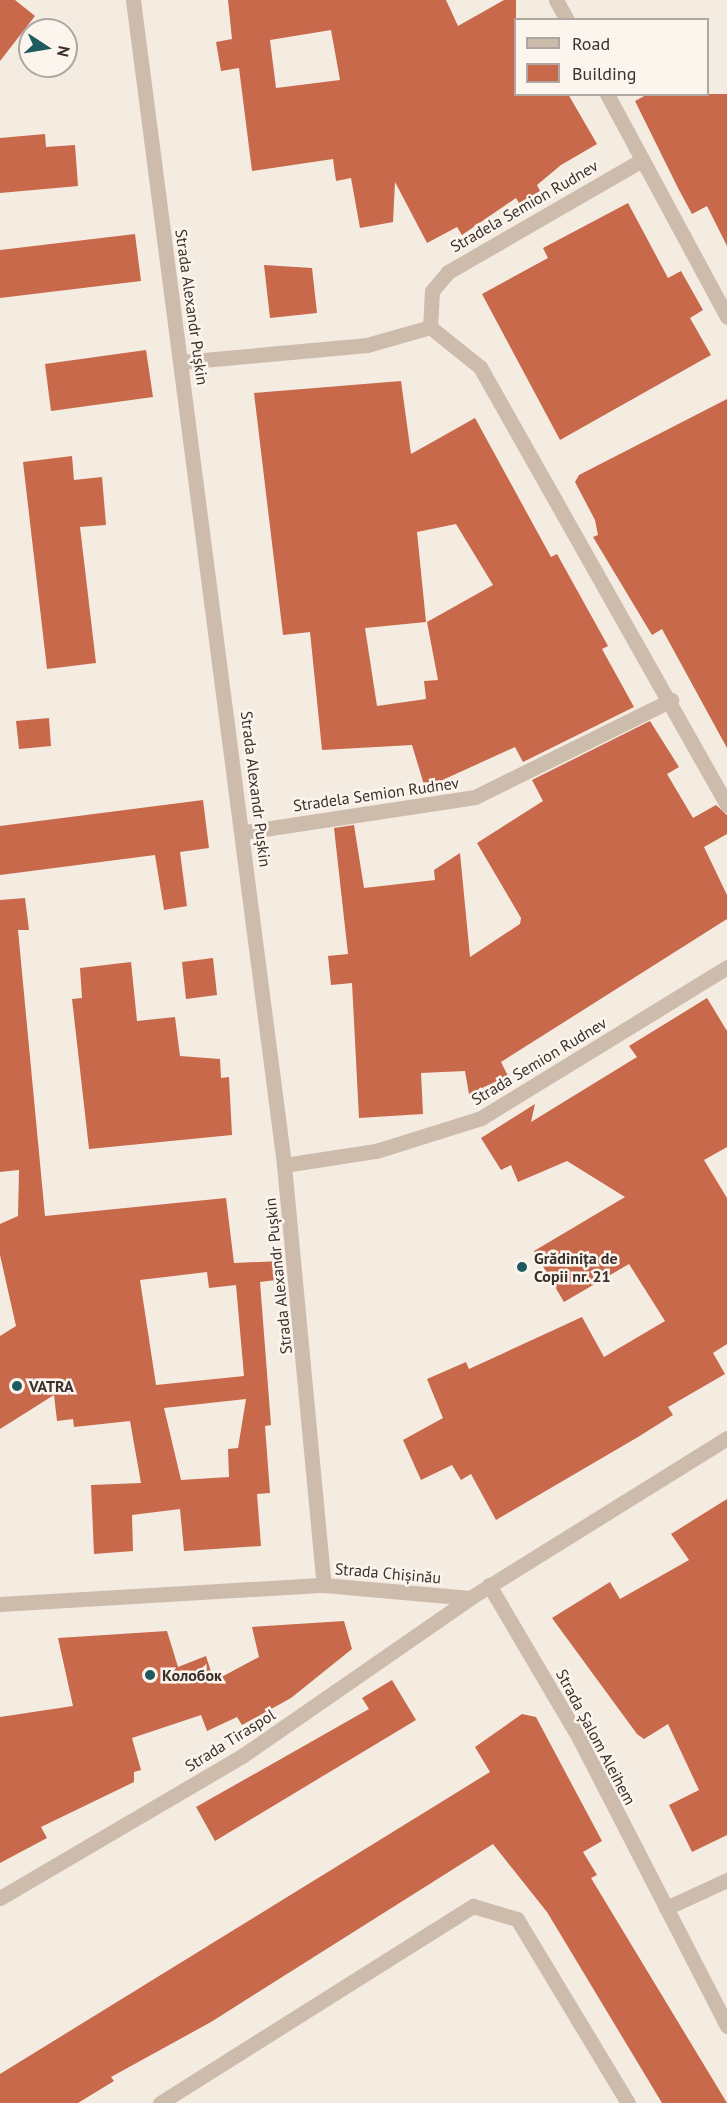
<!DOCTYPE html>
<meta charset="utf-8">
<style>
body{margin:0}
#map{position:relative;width:727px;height:2103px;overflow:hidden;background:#f4ebe1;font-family:"PT Sans",sans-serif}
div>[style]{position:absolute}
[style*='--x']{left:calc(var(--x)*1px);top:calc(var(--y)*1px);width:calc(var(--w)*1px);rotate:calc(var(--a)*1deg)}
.building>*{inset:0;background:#c8694b}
.minor>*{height:15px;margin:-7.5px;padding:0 7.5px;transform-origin:7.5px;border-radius:7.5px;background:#cdbbac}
.dots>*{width:16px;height:16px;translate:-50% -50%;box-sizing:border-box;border:3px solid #fbf5ee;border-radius:50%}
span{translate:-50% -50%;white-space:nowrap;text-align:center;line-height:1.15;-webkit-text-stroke:5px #fbf5ee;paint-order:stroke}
.street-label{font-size:16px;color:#3b302b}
.poi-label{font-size:16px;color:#3b302b;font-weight:700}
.left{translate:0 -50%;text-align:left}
.legend{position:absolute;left:514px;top:18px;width:195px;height:78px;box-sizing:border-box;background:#fbf5ee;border:2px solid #aea6a0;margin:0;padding:8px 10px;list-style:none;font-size:18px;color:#3b302b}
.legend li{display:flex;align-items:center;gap:12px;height:30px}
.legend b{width:30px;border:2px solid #aea6a0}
.north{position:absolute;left:18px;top:18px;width:60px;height:60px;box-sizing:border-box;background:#fbf5ee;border:2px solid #aea6a0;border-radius:50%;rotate:102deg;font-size:16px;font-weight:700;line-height:24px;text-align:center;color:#3b302b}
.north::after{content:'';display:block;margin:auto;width:21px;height:27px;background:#1f5a5e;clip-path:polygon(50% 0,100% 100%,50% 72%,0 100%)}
</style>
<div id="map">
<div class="building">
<i style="clip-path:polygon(0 0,15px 0,35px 16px,0 61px)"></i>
<i style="clip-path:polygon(evenodd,228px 0,446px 0,458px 26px,504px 0,516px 0,516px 94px,568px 94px,597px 144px,561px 165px,537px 185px,540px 191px,519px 203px,516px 198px,462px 235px,457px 227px,427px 243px,395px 182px,393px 222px,360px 228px,351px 178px,336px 181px,333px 159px,252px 171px,239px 68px,221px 71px,216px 42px,232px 39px,228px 0,331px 30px,340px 80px,276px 88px,270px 40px,331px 30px)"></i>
<i style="clip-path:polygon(648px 94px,727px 94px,727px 246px,707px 206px,692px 214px,678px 188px,635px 101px)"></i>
<i style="clip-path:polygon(45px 134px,46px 147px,75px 145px,78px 186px,0 193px,0 138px)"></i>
<i style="clip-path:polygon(628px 203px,668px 278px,681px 271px,703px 310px,690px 318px,711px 355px,560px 440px,482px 294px,548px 258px,543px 248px)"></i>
<i style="clip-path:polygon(135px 234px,141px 281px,0 298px,0 250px)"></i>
<i style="clip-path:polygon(264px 265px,312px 268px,317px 313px,270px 318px)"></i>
<i style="clip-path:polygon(146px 350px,153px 397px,51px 411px,45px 364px)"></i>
<i style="clip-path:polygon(evenodd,401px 381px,411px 454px,475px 418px,551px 557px,557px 554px,608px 646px,602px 649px,634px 707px,523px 762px,515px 747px,425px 788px,412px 745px,322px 750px,310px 632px,283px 635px,254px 393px,401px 381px,456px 524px,493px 585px,427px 622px,438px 680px,424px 681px,426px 699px,377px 706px,365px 628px,426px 622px,417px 532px,456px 524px)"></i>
<i style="clip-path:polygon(727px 399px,727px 748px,662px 629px,652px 635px,593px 537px,598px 535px,595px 520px,575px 482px,579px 475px)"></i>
<i style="clip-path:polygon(72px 456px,74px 480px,102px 477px,106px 525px,80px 527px,96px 663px,47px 669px,23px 462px)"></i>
<i style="clip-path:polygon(49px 718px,51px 746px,19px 749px,16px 721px)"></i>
<i style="clip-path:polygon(650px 721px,679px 767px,667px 774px,693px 818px,716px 805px,727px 815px,727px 834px,704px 847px,727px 895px,727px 919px,501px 1062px,508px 1076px,469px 1094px,465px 1071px,421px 1073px,423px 1114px,359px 1118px,352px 983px,331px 985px,328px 956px,348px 954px,334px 828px,354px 825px,364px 888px,435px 880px,434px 870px,460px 853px,470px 957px,520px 924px,521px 918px,477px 843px,543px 801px,532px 780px)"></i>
<i style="clip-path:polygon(203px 800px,209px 848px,180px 852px,187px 906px,164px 910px,155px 855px,0 875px,0 826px)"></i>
<i style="clip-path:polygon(evenodd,25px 898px,29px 930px,18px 930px,45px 1216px,226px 1198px,234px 1263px,283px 1261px,284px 1279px,260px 1282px,271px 1425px,265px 1426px,270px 1493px,257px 1494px,261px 1546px,184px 1551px,180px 1509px,132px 1515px,133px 1551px,94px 1554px,91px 1485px,141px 1483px,130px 1421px,74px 1427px,73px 1419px,57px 1421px,54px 1395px,0 1429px,0 1336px,16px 1326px,0 1255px,0 1224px,18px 1216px,19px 1170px,0 1172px,0 900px,25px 898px,207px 1272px,209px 1288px,236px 1285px,244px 1376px,156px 1385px,140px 1280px,207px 1272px,25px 898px,246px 1399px,238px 1448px,228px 1449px,229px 1477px,181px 1480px,164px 1408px,246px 1399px)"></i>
<i style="clip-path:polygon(213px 958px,217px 995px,186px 999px,182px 962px)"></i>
<i style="clip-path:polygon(131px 962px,137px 1021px,175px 1017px,180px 1056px,220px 1059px,221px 1078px,229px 1077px,232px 1135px,89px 1149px,72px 999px,82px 998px,80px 968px)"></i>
<i style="clip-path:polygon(707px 998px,727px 1031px,727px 1147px,704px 1160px,727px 1198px,727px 1344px,713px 1353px,725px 1374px,668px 1407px,673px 1415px,638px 1437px,496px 1520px,471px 1474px,461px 1480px,452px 1465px,421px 1480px,403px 1440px,443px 1418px,427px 1379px,466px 1362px,469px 1369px,582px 1317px,604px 1357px,665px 1321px,629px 1264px,564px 1302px,534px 1251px,625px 1197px,567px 1161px,518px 1182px,511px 1165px,501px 1170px,481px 1138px,535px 1104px,531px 1122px,637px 1057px,629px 1046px)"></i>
<i style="clip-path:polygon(727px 1499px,727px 1835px,692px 1852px,669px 1805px,699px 1790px,668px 1724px,644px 1739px,637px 1734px,552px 1618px,610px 1582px,620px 1599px,689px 1560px,671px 1534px)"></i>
<i style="clip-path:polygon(344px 1621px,352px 1649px,291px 1698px,242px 1725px,237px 1717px,207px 1731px,201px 1715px,132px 1738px,141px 1770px,134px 1772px,134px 1782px,41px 1827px,47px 1838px,0 1863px,0 1717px,73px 1706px,58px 1638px,167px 1631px,178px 1667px,206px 1656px,214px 1681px,259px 1657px,252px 1627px)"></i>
<i style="clip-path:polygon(392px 1680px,416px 1720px,215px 1841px,196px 1807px,369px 1709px,362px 1698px)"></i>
<i style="clip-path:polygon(522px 1714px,536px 1717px,602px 1841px,583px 1852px,597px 1875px,591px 1878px,727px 2103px,662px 2103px,547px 1912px,493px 1844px,211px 2022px,111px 2077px,114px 2081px,78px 2103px,0 2103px,0 2074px,490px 1772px,475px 1747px)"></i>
</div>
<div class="minor">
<i style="--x:133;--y:0;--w:1175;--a:82.61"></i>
<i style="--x:284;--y:1165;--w:422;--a:84.6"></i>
<i style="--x:556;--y:0;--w:23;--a:61"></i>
<i style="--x:607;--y:94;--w:253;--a:61.7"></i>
<i style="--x:642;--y:160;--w:224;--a:150"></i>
<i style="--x:448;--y:272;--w:25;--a:130"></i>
<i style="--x:432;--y:291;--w:36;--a:93"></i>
<i style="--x:430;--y:327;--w:64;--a:38.7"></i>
<i style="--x:480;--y:367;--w:503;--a:60.58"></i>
<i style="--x:181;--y:362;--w:187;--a:-5.2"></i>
<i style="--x:367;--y:345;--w:66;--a:-15.9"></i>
<i style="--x:244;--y:832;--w:234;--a:-8.6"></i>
<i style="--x:475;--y:797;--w:219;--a:-26.3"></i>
<i style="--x:284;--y:1165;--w:93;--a:-8.7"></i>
<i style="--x:376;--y:1151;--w:110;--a:-17.4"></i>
<i style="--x:481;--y:1118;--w:289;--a:-31.5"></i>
<i style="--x:489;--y:1585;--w:178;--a:59.5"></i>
<i style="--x:579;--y:1738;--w:324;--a:62.8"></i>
<i style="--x:0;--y:1604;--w:325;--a:-3.4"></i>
<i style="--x:324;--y:1585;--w:147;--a:5.1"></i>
<i style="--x:0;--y:1898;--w:281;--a:-30.4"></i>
<i style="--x:242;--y:1756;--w:277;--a:-34.7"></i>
<i style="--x:470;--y:1598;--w:303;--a:-31.9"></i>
<i style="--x:666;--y:1908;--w:67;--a:-24.7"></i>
<i style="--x:160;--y:2103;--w:370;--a:-32.2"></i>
<i style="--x:473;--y:1906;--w:46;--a:16.5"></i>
<i style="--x:517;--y:1919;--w:215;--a:58.9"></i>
</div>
<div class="dots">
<i style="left:522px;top:1267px;background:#1f5a5e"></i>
<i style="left:17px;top:1386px;background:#1f5a5e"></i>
<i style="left:150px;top:1675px;background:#1f5a5e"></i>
</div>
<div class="street-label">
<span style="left:524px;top:206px;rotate:-30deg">Stradela Semion Rudnev</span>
<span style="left:192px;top:307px;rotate:82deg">Strada Alexandr Pușkin</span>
<span style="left:256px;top:789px;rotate:83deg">Strada Alexandr Pușkin</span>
<span style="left:376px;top:794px;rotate:-8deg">Stradela Semion Rudnev</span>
<span style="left:539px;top:1061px;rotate:-31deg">Strada Semion Rudnev</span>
<span style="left:278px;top:1276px;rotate:-96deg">Strada Alexandr Pușkin</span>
<span style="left:388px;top:1573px;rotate:5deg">Strada Chișinău</span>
<span style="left:596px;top:1737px;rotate:62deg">Strada Șalom Aleihem</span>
<span style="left:230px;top:1740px;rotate:-32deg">Strada Tiraspol</span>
</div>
<div class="poi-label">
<span class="left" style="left:534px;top:1267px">Grădinița de<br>Copii nr. 21</span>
<span class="left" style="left:29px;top:1386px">VATRA</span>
<span class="left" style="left:162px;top:1675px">Колобок</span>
</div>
<ul class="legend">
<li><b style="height:8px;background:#cdbbac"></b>Road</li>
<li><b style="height:16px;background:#c8694b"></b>Building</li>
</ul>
<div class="north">N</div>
</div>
